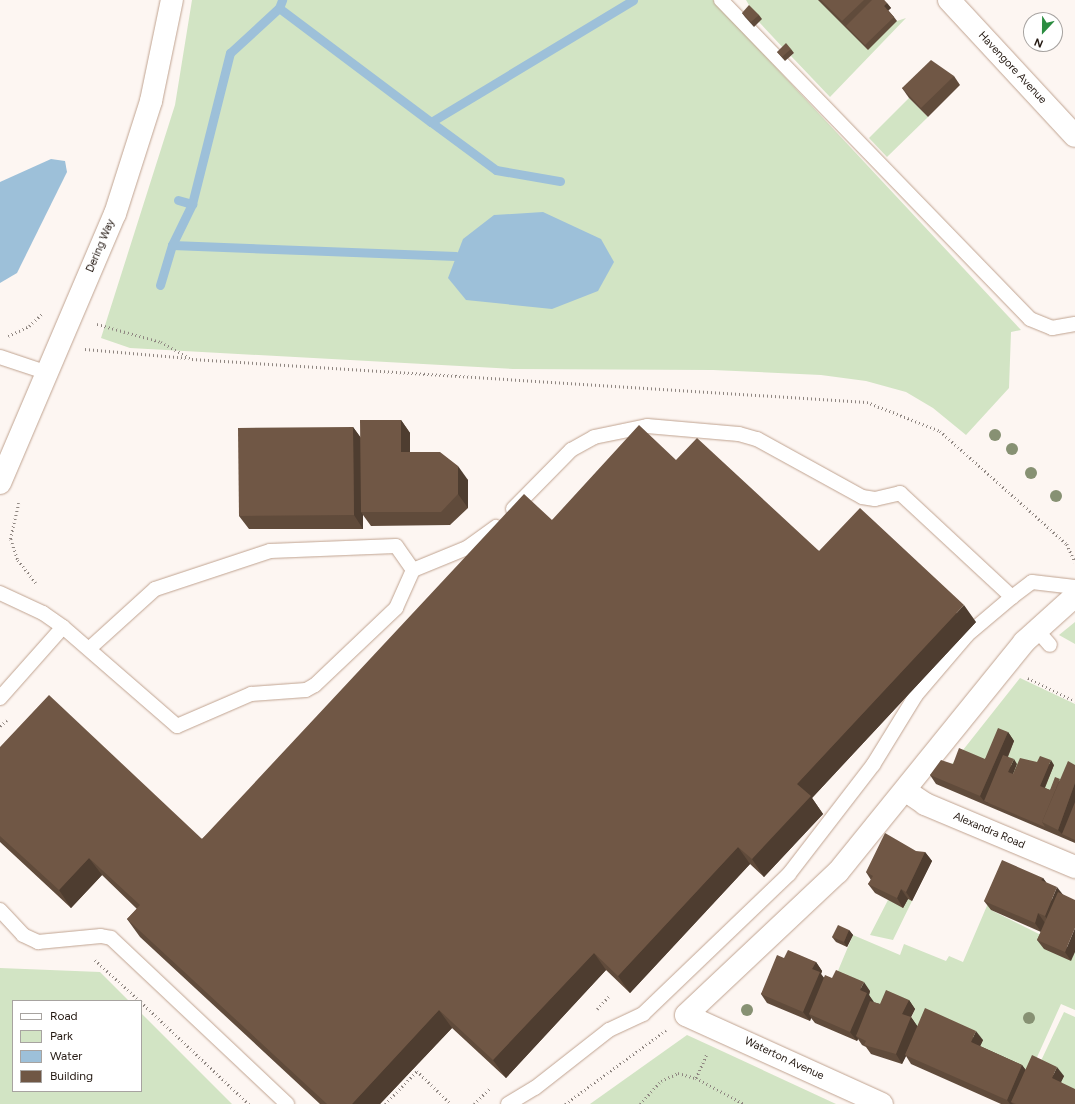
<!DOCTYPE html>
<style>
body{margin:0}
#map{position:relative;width:1075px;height:1104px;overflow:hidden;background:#fdf6f2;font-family:Figtree,sans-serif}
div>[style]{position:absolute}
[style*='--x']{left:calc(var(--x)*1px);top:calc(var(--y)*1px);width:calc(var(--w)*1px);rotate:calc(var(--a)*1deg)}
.green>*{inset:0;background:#d2e4c4}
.water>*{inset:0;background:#9dc0d9}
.stream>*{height:9px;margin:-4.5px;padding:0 4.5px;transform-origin:4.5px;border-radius:4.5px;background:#9dc0d9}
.path>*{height:2.5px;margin-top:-1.25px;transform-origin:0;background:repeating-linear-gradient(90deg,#8f8681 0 1px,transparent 0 4px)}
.roads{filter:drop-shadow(0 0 1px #c0a390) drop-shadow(0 0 1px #c0a390)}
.lane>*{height:14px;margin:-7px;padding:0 7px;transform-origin:7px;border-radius:7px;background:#fff}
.street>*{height:22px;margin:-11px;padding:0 11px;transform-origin:11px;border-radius:11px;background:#fff}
.trees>*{width:12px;height:12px;margin:-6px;border-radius:50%;background:#879173}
.wall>*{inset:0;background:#604b3b}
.shaded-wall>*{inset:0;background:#4e3d30}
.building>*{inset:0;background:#705745}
span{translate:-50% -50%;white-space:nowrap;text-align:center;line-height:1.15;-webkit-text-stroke:4px #fff;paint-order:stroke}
.street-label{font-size:11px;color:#241912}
.legend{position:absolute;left:12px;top:1000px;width:130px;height:92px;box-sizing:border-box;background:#fff;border:1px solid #a7a3a0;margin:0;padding:5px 7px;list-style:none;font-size:12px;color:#241912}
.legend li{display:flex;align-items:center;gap:8px;height:20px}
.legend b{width:20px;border:1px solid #a7a3a0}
.north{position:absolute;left:1023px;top:12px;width:40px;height:40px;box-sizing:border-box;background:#fff;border:1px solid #a7a3a0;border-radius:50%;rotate:202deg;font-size:11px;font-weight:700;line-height:16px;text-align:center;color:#241912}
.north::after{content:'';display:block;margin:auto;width:14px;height:18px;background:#2b8c40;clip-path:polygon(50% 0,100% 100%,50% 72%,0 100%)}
</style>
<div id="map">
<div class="green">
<i style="clip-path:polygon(192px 0,713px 0,1021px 330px,1011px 332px,1009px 388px,966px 435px,933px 408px,906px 392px,866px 381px,821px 375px,713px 370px,513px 369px,130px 348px,101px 338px,175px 105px)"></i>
<i style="clip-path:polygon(746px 0,819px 0,897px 21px,906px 18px,830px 97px,791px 56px,794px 53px,786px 51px,759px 22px)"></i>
<i style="clip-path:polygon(909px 98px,928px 117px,887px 157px,869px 138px)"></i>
<i style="clip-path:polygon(1075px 622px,1075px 644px,1059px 635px)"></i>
<i style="clip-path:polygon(1020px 678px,1075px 704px,1075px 771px,1053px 795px,1012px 777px,1007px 759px,1014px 741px,991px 768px,948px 769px)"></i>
<i style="clip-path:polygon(908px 899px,912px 901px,893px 940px,870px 935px,888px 900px,903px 907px)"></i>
<i style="clip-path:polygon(989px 901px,991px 910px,1075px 952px,1075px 1010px,1061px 1004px,1029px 1075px,909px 1023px,915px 1009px,886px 1014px,867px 1000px,870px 991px,832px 985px,853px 935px,900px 955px,904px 944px,946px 961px,949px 956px,963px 962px)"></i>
<i style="clip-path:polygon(0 968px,100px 972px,129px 1001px,13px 1001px,13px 1091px,141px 1091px,141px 1013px,232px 1104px,0 1104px)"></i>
<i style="clip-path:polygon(1064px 1012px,1075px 1017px,1075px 1095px,1058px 1088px,1063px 1076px,1039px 1065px)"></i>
<i style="clip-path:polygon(687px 1035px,711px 1046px,836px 1104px,590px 1104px)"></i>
</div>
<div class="water">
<i style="clip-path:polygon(51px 159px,65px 161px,67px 172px,17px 273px,0 283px,0 182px)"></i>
<i style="clip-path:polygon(543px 212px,601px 239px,614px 262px,598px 291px,552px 309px,466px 300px,448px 278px,463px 239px,494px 215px)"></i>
</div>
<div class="stream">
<i style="--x:279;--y:8;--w:190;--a:36.9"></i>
<i style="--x:431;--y:122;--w:236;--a:-31.1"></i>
<i style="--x:431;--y:122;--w:81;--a:36.4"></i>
<i style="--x:496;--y:170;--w:65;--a:9.8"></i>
<i style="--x:178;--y:200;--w:15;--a:16"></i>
<i style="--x:172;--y:245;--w:284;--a:2.2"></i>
<i style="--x:160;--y:285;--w:42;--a:-73.3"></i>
<i style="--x:172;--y:245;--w:46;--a:-64"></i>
<i style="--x:192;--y:204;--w:156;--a:-75.9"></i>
<i style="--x:230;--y:53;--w:67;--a:-42.6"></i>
<i style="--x:279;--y:8;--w:9;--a:-69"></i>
</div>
<div class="path">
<i style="--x:97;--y:324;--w:66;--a:15.7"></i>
<i style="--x:161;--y:342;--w:35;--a:29"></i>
<i style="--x:192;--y:359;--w:676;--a:3.65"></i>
<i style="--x:867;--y:402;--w:79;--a:21.7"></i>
<i style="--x:940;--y:431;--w:170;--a:41.7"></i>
<i style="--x:1067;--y:544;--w:20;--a:66"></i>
<i style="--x:8;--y:336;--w:23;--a:-25"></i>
<i style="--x:29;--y:326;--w:18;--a:-43"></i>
<i style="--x:85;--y:349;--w:104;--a:4.9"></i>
<i style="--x:19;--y:503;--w:37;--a:103"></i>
<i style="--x:11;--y:539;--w:22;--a:72"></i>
<i style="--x:18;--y:560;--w:29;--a:52"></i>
<i style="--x:1028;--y:678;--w:52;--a:26.1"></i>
<i style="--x:0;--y:726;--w:9;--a:-41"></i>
<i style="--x:95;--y:960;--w:61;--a:42.3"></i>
<i style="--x:141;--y:1002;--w:149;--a:43.4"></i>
<i style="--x:597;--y:1009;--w:19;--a:-47"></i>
<i style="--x:696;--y:1078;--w:27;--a:-66"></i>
<i style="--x:385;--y:1104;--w:46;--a:-45.9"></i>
<i style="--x:417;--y:1071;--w:47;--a:44.1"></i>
<i style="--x:474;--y:1104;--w:23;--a:-45"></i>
<i style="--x:565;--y:1104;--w:125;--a:-36.2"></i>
<i style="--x:640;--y:1104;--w:31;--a:-48"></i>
<i style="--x:661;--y:1081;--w:19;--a:-25"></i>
<i style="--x:678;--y:1073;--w:19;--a:16"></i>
<i style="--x:696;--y:1078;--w:55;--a:28.4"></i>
</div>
<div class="roads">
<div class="lane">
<i style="--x:721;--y:0;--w:444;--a:45.9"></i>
<i style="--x:1030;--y:319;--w:24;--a:22"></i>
<i style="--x:1052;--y:328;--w:23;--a:-10"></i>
<i style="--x:0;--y:357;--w:51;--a:18.4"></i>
<i style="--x:513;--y:509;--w:83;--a:-45.5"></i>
<i style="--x:571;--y:450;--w:26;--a:-29"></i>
<i style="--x:594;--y:437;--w:54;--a:-11.7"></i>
<i style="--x:647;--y:426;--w:92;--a:5"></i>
<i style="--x:739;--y:434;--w:19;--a:16"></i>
<i style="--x:757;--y:439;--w:120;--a:28.9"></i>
<i style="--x:862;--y:497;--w:13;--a:9"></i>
<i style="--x:875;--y:499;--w:26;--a:-13"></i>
<i style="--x:900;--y:493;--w:153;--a:42.9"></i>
<i style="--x:1012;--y:597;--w:25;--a:-37"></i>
<i style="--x:1032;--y:582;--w:43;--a:6.6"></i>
<i style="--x:413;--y:570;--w:58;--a:-22.2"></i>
<i style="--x:467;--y:548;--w:36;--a:-36"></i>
<i style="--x:0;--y:593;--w:47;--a:24.9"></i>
<i style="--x:43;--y:613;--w:24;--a:35"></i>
<i style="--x:63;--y:627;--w:151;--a:41"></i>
<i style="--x:177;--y:726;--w:81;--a:-23.4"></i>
<i style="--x:251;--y:694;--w:55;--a:-4.2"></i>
<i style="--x:306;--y:690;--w:10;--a:-29"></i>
<i style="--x:315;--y:685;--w:112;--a:-43.5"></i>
<i style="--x:396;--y:608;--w:42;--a:-65.9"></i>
<i style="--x:413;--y:570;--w:29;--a:-125"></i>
<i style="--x:396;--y:546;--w:126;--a:177.7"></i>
<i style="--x:270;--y:551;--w:121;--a:161.7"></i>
<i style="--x:155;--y:589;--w:88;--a:137.8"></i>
<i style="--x:1036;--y:629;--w:21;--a:49"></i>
<i style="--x:0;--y:698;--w:95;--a:-48.4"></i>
<i style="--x:0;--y:910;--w:34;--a:47"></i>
<i style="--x:23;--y:935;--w:17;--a:25"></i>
<i style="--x:38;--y:942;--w:63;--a:-5.4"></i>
<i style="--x:101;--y:936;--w:10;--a:11"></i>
<i style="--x:111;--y:938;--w:242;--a:43.3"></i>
<i style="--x:508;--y:1104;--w:31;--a:-31"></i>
<i style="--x:535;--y:1088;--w:94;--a:-38.1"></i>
<i style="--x:609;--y:1030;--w:38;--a:-25"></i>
<i style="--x:643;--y:1014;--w:202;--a:-43.8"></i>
<i style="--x:789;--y:874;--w:138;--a:-52.4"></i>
<i style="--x:873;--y:765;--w:82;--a:-58.4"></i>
<i style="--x:916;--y:695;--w:79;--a:-49.6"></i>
<i style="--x:967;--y:635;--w:59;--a:-40.2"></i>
</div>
<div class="street">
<i style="--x:949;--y:0;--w:185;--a:47.2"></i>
<i style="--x:0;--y:483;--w:293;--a:-66.9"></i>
<i style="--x:115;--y:214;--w:119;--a:-72.3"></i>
<i style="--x:151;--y:101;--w:103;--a:-78.3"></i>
<i style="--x:906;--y:791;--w:23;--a:34"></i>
<i style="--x:925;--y:804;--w:163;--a:22.8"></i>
<i style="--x:882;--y:1104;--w:215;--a:-155.6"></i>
<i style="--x:686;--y:1015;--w:209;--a:-43.3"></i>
<i style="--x:838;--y:872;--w:296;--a:-51"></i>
<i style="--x:1024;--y:642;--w:69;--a:-42"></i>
</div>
</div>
<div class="trees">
<i style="left:995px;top:435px"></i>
<i style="left:1012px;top:449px"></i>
<i style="left:1031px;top:473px"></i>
<i style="left:1056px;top:496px"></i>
<i style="left:747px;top:1010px"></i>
<i style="left:1029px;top:1018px"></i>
</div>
<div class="wall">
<i style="clip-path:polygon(818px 0,884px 0,891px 8px,888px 10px,894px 17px,897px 21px,868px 50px)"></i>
<i style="clip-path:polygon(742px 13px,759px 15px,762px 19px,754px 27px,745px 17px)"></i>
<i style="clip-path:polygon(791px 49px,794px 53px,785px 61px,777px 52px)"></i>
<i style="clip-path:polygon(954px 76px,960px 85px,928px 117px,909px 98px,902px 88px)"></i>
<i style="clip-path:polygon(401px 420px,410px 433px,410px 452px,468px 480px,468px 508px,450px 525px,371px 526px,363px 515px,363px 529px,249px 529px,239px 516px,353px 427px,361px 438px)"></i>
<i style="clip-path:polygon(676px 460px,819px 551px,976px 622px,812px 798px,823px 814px,764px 877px,750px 864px,630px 993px,606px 970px,506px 1078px,452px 1028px,380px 1104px,320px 1104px,140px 937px,127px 919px,137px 909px,102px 875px,71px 908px,0 842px,0 747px,202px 839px,552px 520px)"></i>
<i style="clip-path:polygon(1008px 732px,1014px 741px,1008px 757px,1013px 774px,1037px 762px,1054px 765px,1045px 788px,1050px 790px,1075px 765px,1075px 843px,936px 784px,930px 775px,953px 764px,985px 759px)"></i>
<i style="clip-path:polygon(925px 852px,932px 861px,912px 901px,908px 899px,903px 908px,875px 893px,868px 884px,871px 880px,866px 872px)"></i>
<i style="clip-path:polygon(1043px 878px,1046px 882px,1071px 961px,1044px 949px,1037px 940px,1041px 932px,991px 910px,984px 901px)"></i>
<i style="clip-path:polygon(849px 930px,853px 935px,847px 947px,836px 942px,832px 937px)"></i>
<i style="clip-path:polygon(784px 958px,816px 962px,822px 971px,821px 974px,824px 978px,832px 978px,870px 991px,869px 995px,873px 1002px,880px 1004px,909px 1000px,915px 1009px,911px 1017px,917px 1026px,983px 1040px,980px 1046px,1022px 1065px,1026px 1070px,1064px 1076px,1061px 1082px,1075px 1104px,1001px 1104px,911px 1064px,906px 1056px,902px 1064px,871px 1054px,866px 1047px,862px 1045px,858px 1039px,857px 1041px,815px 1023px,811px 1018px,810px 1021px,767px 1003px,761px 994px)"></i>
</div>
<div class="shaded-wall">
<i style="clip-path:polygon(887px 3px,891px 8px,888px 11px,884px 6px)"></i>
<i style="clip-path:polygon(401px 420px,410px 433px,410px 466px,401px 452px)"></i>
<i style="clip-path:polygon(353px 427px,363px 441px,361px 512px,363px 515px,363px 529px,354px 515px)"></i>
<i style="clip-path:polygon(458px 466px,468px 480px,468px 508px,458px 494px)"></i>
<i style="clip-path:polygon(964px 605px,976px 622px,812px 798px,823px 814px,764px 877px,752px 859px,797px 784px)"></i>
<i style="clip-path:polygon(1008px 732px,1014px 741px,988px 803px,984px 801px,980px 796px)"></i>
<i style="clip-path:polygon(1014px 759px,1017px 764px,1012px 777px,1008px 772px)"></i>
<i style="clip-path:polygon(1051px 760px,1054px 765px,1043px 791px,1040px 786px)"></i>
<i style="clip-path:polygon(1075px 783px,1075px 810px,1062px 834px,1058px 830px)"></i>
<i style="clip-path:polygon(738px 847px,750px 864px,630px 993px,618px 976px)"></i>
<i style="clip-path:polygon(925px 852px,932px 861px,912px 901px,906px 892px)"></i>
<i style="clip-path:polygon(89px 858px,102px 875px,71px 908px,59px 890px)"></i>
<i style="clip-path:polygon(1043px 878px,1049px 887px,1041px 880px)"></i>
<i style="clip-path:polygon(1057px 887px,1064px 896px,1051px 926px,1045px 916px)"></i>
<i style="clip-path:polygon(901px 889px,908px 899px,903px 908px,897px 898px)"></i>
<i style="clip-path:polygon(1038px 913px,1045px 923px,1041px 932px,1035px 923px)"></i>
<i style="clip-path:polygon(1075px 928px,1075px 952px,1071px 961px,1065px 952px)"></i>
<i style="clip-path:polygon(849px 930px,853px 935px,847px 947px,844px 942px)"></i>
<i style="clip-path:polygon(594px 953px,606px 970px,506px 1078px,493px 1060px)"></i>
<i style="clip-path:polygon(816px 962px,822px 971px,821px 974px,827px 982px,809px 1014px,811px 1018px,810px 1021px,803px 1012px,812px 969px)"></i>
<i style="clip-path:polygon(864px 982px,870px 991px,869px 995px,874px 1002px,856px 1036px,858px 1039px,857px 1041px,850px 1032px,860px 990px)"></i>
<i style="clip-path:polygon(909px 1000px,915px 1009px,911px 1017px,918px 1027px,905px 1055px,906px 1056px,902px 1064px,896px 1054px,902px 1014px)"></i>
<i style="clip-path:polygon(439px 1010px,452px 1028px,380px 1104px,352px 1104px)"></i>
<i style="clip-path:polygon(976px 1031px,983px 1040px,978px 1051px,971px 1042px)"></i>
<i style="clip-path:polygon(1022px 1065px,1029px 1075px,1011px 1102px,1013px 1104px,1010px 1104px,1007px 1100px)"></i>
<i style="clip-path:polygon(1057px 1067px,1064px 1076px,1058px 1088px,1052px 1078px)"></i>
</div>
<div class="building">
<i style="clip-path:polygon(821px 0,864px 0,842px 21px)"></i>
<i style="clip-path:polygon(872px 0,884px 0,887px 3px,884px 6px,894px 17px,865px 45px,846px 26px)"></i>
<i style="clip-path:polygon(749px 5px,759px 15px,751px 22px,742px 13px)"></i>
<i style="clip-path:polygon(786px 43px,791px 49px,782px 57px,777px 52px)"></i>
<i style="clip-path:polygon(931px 60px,954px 76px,921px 108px,902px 88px)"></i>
<i style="clip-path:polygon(360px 420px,401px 420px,401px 452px,440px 452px,458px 466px,458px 494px,441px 512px,361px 512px)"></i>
<i style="clip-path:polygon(639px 425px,676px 460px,697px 438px,819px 551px,860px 508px,964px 605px,797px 784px,811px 796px,752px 859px,738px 847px,618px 976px,594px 953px,493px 1060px,439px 1010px,352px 1104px,327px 1104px,127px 919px,140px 905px,89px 858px,59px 890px,0 836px,0 747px,49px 695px,202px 839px,524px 494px,552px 520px)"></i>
<i style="clip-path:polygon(353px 427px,354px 515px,239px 516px,238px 428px)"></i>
<i style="clip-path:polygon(998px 728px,1008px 732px,980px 796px,930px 775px,941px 760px,953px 764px,959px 748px,985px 759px)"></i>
<i style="clip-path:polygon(1003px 755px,1014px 759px,1008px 772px,1013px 774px,1020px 758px,1037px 762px,1040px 756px,1051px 760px,1040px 786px,1050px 790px,1055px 777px,1060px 779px,1042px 822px,1045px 827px,984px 801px)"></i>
<i style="clip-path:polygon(1068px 761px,1075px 765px,1075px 783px,1058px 830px,1042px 822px)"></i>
<i style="clip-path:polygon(1075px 802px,1075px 840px,1062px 834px)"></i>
<i style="clip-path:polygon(885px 833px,916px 851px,925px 852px,906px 892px,901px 889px,897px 898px,868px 884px,873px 876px,866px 872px)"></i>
<i style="clip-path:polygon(1002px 860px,1043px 878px,1041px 880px,1057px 887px,1045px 916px,1038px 913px,1035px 923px,984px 901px)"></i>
<i style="clip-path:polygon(1058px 892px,1075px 900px,1075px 928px,1065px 952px,1037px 940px)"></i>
<i style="clip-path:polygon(838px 925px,849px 930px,844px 942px,832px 937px)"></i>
<i style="clip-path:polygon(788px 950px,816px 962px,812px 969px,820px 972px,803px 1012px,761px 994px,777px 955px,784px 958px)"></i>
<i style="clip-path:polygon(836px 970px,864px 982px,860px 990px,867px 993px,850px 1032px,809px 1014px,825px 975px,832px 978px)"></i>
<i style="clip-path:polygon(886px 990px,909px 1000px,902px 1014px,911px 1017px,896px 1054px,864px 1045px,866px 1041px,856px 1036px,870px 1001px,880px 1004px)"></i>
<i style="clip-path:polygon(925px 1008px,976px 1031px,971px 1042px,1022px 1065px,1007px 1100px,905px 1055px)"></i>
<i style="clip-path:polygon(1032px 1055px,1057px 1067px,1052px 1078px,1075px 1089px,1075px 1104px,1016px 1104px,1011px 1102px)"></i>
</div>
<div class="street-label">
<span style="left:1012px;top:68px;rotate:47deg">Havengore Avenue</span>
<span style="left:101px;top:246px;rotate:-67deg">Dering Way</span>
<span style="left:989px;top:831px;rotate:23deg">Alexandra Road</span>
<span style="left:784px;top:1059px;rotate:25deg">Waterton Avenue</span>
</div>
<ul class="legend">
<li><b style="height:5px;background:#fff"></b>Road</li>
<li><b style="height:11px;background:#d2e4c4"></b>Park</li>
<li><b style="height:11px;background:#9dc0d9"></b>Water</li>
<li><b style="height:11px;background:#705745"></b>Building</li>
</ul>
<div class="north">N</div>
</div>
